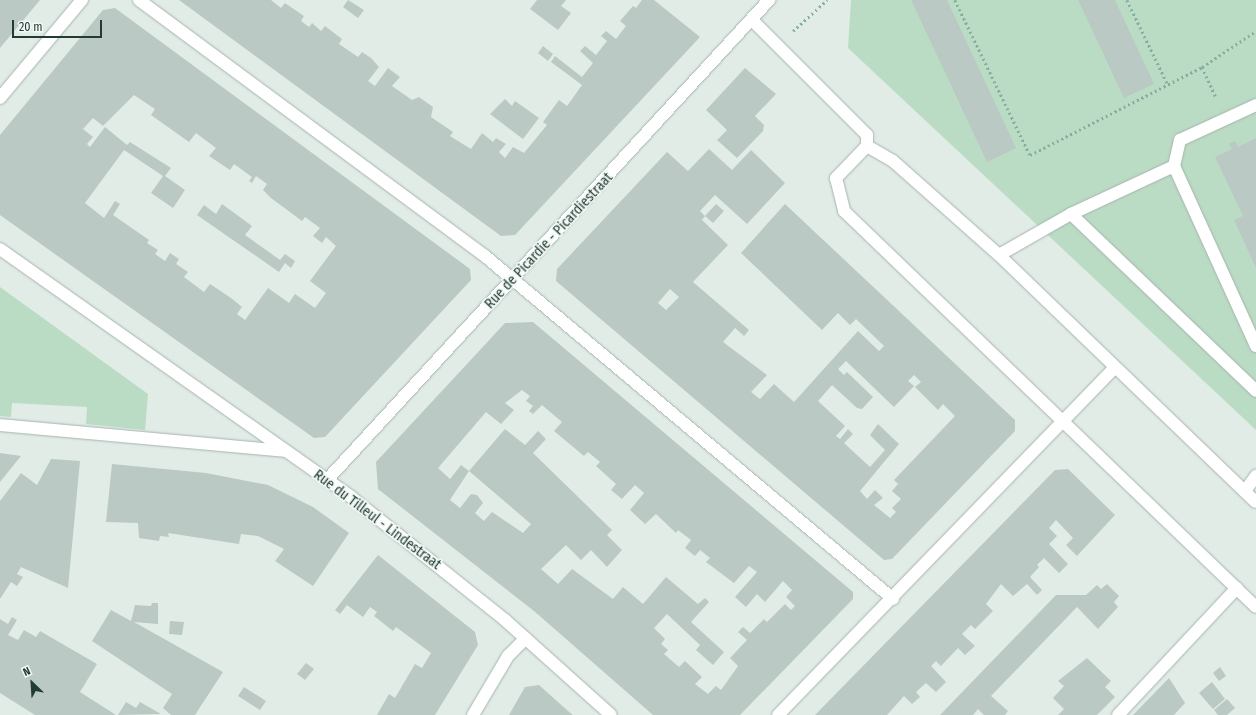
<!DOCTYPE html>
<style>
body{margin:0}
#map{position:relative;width:1256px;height:715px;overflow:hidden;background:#e2ece7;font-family:"Fira Sans Condensed",sans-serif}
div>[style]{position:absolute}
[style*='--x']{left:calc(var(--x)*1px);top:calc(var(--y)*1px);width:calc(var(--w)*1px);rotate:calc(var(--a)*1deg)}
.green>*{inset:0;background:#bbdcc4}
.building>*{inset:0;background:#bac9c3}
.path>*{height:2.5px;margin-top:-1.25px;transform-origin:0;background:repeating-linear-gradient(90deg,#83aea1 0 2px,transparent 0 5px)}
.roads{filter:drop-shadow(0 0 1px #a5b4ae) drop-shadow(0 0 1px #a5b4ae)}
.lane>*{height:12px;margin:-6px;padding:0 6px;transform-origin:6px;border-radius:6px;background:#fff}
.street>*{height:12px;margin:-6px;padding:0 6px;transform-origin:6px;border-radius:6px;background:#fff}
.secondary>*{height:12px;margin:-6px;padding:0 6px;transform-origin:6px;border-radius:6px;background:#fff}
span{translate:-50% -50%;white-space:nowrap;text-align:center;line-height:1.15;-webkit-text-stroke:3.5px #f2f8f5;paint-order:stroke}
.street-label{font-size:14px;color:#223c35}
.north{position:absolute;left:12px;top:663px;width:40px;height:40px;-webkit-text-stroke:3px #f2f8f5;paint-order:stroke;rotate:335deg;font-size:11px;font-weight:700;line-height:16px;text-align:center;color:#223c35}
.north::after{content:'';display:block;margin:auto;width:14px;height:18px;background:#223c35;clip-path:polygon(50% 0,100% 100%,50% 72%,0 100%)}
.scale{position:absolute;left:12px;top:20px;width:90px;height:18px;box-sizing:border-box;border:2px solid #223c35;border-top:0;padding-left:5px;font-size:12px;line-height:14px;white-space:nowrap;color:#223c35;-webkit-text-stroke:3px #f2f8f5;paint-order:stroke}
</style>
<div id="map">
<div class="green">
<i style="clip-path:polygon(851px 0,1256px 0,1256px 430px,848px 48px)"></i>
<i style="clip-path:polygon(0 287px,148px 394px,145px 430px,86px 424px,87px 407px,12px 403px,11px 417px,0 416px)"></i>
</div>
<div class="building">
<i style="clip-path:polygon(0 0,40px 0,0 48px)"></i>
<i style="clip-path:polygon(179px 0,271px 0,281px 8px,285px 3px,304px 16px,301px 21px,309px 27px,312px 23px,321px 31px,325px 26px,342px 39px,339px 44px,358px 57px,362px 52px,371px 58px,379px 67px,368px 81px,375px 86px,388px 68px,400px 77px,392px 86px,412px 100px,419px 97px,433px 107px,431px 117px,453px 132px,450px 136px,471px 149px,482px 133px,493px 142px,496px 138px,506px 144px,499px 152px,505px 158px,513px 147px,524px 153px,547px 125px,543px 122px,559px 100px,567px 106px,582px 85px,551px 62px,555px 56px,582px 77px,593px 63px,580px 51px,585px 46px,596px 55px,607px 41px,601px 36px,606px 31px,616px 39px,626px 26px,620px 21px,633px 6px,636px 8px,642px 0,654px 0,700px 37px,515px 235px,501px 236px)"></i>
<i style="clip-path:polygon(348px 0,364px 10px,358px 18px,343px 7px)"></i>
<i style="clip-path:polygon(537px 0,566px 0,561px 6px,571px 13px,558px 30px,530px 9px)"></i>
<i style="clip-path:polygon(911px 0,947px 0,1016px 148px,987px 162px)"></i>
<i style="clip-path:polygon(1078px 0,1115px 0,1154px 84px,1124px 98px)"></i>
<i style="clip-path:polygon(evenodd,115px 8px,470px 269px,471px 280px,325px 437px,314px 438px,0 215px,0 135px,103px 10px,115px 8px,134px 95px,155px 109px,151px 115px,189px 142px,196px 133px,216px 148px,209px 156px,230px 170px,234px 164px,252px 177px,249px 181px,252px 183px,256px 176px,267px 184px,263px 190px,271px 198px,302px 221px,305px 217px,320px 228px,313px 236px,322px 243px,326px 237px,336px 246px,310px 281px,326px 293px,315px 308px,295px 294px,289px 303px,268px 288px,245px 320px,237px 314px,242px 307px,231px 298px,210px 284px,204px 292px,184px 277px,188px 272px,176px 264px,179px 259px,170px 253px,165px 261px,155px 254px,158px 250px,147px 243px,149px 240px,113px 215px,120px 204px,115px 201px,104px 218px,85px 203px,124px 150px,163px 176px,151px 193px,173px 208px,185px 190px,165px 176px,171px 168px,130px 142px,127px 145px,105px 127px,90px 147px,87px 144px,93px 137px,83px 129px,93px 118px,103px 126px,134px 95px)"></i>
<i style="clip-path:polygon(543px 46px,553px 54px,548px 61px,538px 53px)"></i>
<i style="clip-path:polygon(745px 68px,776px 94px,755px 116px,764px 125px,763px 131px,737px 158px,717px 140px,727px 130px,706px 110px)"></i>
<i style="clip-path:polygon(505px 99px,512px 106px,515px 101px,539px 118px,523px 139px,490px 114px)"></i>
<i style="clip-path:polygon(1256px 138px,1256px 268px,1234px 220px,1243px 216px,1215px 157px,1232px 149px,1229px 144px,1235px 141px,1238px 147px)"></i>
<i style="clip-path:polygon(evenodd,709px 149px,732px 170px,751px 150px,785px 183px,747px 224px,715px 195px,700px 211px,705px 216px,702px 220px,728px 245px,693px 282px,749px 330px,744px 336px,735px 328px,723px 342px,767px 375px,751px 392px,760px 399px,774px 384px,794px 402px,858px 331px,879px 351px,884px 346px,856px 319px,850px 325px,838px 313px,822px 330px,741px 253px,785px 204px,1015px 420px,1015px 431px,892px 559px,884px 560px,556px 281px,557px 269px,667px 152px,688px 171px,709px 149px,670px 289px,679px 297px,666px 310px,658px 303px,670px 289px,709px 149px,846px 361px,894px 407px,914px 386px,908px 381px,914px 375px,921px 382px,915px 387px,938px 410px,943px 404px,955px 416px,894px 480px,898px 484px,892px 491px,901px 499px,892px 508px,896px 512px,890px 518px,874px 505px,883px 498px,875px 490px,867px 499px,860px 491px,899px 444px,878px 424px,870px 435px,885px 450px,870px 467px,844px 443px,853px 434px,848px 429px,840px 439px,836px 436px,845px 426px,818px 401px,832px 385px,857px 408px,862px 409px,873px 397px,847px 372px,844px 375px,838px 369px,846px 361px)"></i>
<i style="clip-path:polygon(222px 204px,252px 226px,245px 235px,280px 260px,285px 254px,295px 261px,291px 268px,285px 263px,279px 272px,197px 215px,204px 205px,216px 214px)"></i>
<i style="clip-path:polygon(716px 204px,724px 211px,713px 223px,705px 216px)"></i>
<i style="clip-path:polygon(evenodd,533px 322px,853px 592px,853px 599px,740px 715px,653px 715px,534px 611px,378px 489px,376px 462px,505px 323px,533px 322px,522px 390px,530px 396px,526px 401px,533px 406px,529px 411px,533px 414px,542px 405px,562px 422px,554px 431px,584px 456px,588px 452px,600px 462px,596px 466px,616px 484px,611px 490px,622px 499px,635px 485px,644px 493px,630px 510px,645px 524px,656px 514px,676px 533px,678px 530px,691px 540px,685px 548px,695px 556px,700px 550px,710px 558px,706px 562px,734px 583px,749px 566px,757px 572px,735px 597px,746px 607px,757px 594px,765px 602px,783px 581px,792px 590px,786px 597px,795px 606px,791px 610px,785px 604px,767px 622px,764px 619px,750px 633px,743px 627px,738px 632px,747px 640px,730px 658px,738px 666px,721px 690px,716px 686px,708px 694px,695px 684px,702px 677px,685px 661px,679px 667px,664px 654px,668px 650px,661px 644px,665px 639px,654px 628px,667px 614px,700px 645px,696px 650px,713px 665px,724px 652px,691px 622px,709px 602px,705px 598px,698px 604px,666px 577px,643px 604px,623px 587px,613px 599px,572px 569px,558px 584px,541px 569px,566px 545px,581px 560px,591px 550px,607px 567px,622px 550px,607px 535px,612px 530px,533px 453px,546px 439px,538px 431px,525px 445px,505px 429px,469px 471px,531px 524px,523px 533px,492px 512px,484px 521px,475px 513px,483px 503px,477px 495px,471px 494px,460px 508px,450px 500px,469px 471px,461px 465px,450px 479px,438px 468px,486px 412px,501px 424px,514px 410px,505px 403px,522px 390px)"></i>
<i style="clip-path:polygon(0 453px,21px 456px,0 482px)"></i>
<i style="clip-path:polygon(51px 459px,80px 461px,68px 588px,21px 567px,17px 574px,23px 577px,17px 586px,11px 582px,0 599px,0 501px,21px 473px,37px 485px)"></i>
<i style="clip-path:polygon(112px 464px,206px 473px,268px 485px,313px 507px,349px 533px,313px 586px,275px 561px,284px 549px,258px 536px,241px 534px,239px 544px,168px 533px,169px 537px,160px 536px,159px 541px,139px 538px,138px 523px,106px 522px)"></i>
<i style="clip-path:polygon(1068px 469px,1115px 515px,1077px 556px,1066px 545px,1073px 538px,1056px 520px,1049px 528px,1057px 536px,1049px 544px,1068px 564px,1059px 573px,1044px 558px,1037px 565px,1039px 567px,1030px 577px,1042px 590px,1037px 595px,1027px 584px,1013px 596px,1001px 584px,986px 604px,993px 611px,975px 629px,971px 625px,962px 634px,975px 646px,965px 655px,958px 648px,941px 666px,936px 661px,931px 666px,946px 682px,936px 692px,926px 683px,916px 692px,920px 697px,912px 704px,904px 696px,887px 715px,815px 715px,1055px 470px)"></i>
<i style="clip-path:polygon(378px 555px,475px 632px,478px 645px,435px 715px,377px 715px,389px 694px,395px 698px,415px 664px,422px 668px,431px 653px,396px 627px,393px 631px,374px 616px,377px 612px,370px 607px,363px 617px,347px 605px,340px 614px,335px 610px)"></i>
<i style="clip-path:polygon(1107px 584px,1119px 596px,1114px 602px,1118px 607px,1098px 629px,1077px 607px,991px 696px,1008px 711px,1005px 715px,984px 715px,978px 709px,973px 715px,940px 715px,1056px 595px,1086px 595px,1097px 585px,1101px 589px)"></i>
<i style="clip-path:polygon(152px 603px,158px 603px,158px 624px,134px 622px,223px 672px,195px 715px,171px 715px,163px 708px,172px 694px,92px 641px,111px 610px,131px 621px,135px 605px,151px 606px)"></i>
<i style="clip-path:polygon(12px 617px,17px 620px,8px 635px,18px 640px,24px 630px,36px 637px,40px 631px,97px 664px,80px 692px,116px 715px,35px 715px,0 693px,0 619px,8px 624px)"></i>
<i style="clip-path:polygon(170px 621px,184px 622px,182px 635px,169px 634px)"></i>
<i style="clip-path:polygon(1087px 658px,1111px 681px,1105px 687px,1115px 697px,1097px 715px,1058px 715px,1064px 709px,1053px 698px,1064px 686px,1058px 681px)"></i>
<i style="clip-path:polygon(306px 663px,314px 669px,305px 680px,297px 674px)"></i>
<i style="clip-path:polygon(1220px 667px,1226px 676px,1219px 681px,1213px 673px)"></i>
<i style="clip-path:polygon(1169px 678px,1185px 703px,1174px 715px,1133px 715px)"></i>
<i style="clip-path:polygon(1212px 682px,1225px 699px,1213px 709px,1199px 693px)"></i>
<i style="clip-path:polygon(539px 685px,568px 711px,573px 715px,509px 715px,525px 687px)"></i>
<i style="clip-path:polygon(244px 687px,266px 701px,260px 710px,238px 696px)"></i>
<i style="clip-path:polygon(1227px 699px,1235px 708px,1227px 715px,1218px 715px,1214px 710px)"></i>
<i style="clip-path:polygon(126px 702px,136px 708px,140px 702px,161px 714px,118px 715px)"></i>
</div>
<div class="path">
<i style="--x:955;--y:0;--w:172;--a:64.2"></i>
<i style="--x:1030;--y:155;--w:193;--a:-27.1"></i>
<i style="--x:1202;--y:67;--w:65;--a:-33.7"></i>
<i style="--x:1127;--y:0;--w:94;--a:64.2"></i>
<i style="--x:793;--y:31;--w:46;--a:-42.4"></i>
<i style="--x:1202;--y:67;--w:35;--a:65"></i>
</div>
<div class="roads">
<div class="lane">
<i style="--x:1174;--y:166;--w:198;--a:65.5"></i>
<i style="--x:1071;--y:214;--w:256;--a:43.7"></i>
<i style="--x:999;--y:255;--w:83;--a:-29.7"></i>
<i style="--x:1071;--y:214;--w:114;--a:-25"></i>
<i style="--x:1174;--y:166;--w:27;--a:-77"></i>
<i style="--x:1180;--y:140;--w:84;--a:-24.7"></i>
<i style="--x:1245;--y:491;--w:19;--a:-54"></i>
<i style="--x:1118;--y:715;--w:174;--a:-46.9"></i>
</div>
<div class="street">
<i style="--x:139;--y:0;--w:430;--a:36.5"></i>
<i style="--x:485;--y:256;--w:533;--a:40.05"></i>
<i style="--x:752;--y:20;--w:163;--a:45"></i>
<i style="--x:867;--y:135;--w:11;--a:90"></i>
<i style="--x:867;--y:146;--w:45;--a:134.1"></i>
<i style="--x:836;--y:178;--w:34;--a:76"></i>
<i style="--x:844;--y:211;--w:571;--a:43.87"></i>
<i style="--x:867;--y:146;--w:30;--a:30"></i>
<i style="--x:893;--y:161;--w:142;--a:41.6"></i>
<i style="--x:999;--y:255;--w:356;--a:43.9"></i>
<i style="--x:0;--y:425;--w:285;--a:5.2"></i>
<i style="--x:327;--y:480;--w:653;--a:-47.36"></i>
<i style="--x:473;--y:715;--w:69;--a:-59.3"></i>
<i style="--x:508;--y:656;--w:25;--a:-45"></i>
<i style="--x:778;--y:715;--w:483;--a:-45.9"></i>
</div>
<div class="secondary">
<i style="--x:0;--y:98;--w:128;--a:-50.1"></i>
<i style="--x:0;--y:249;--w:430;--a:35.2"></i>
<i style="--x:351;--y:497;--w:197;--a:38.6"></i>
<i style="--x:505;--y:620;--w:142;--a:41.9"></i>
</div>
</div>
<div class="street-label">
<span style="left:549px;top:241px;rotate:-47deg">Rue de Picardie - Picardiestraat</span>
<span style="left:377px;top:520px;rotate:37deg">Rue du Tilleul - Lindestraat</span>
</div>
<div class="north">N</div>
<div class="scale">20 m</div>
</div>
